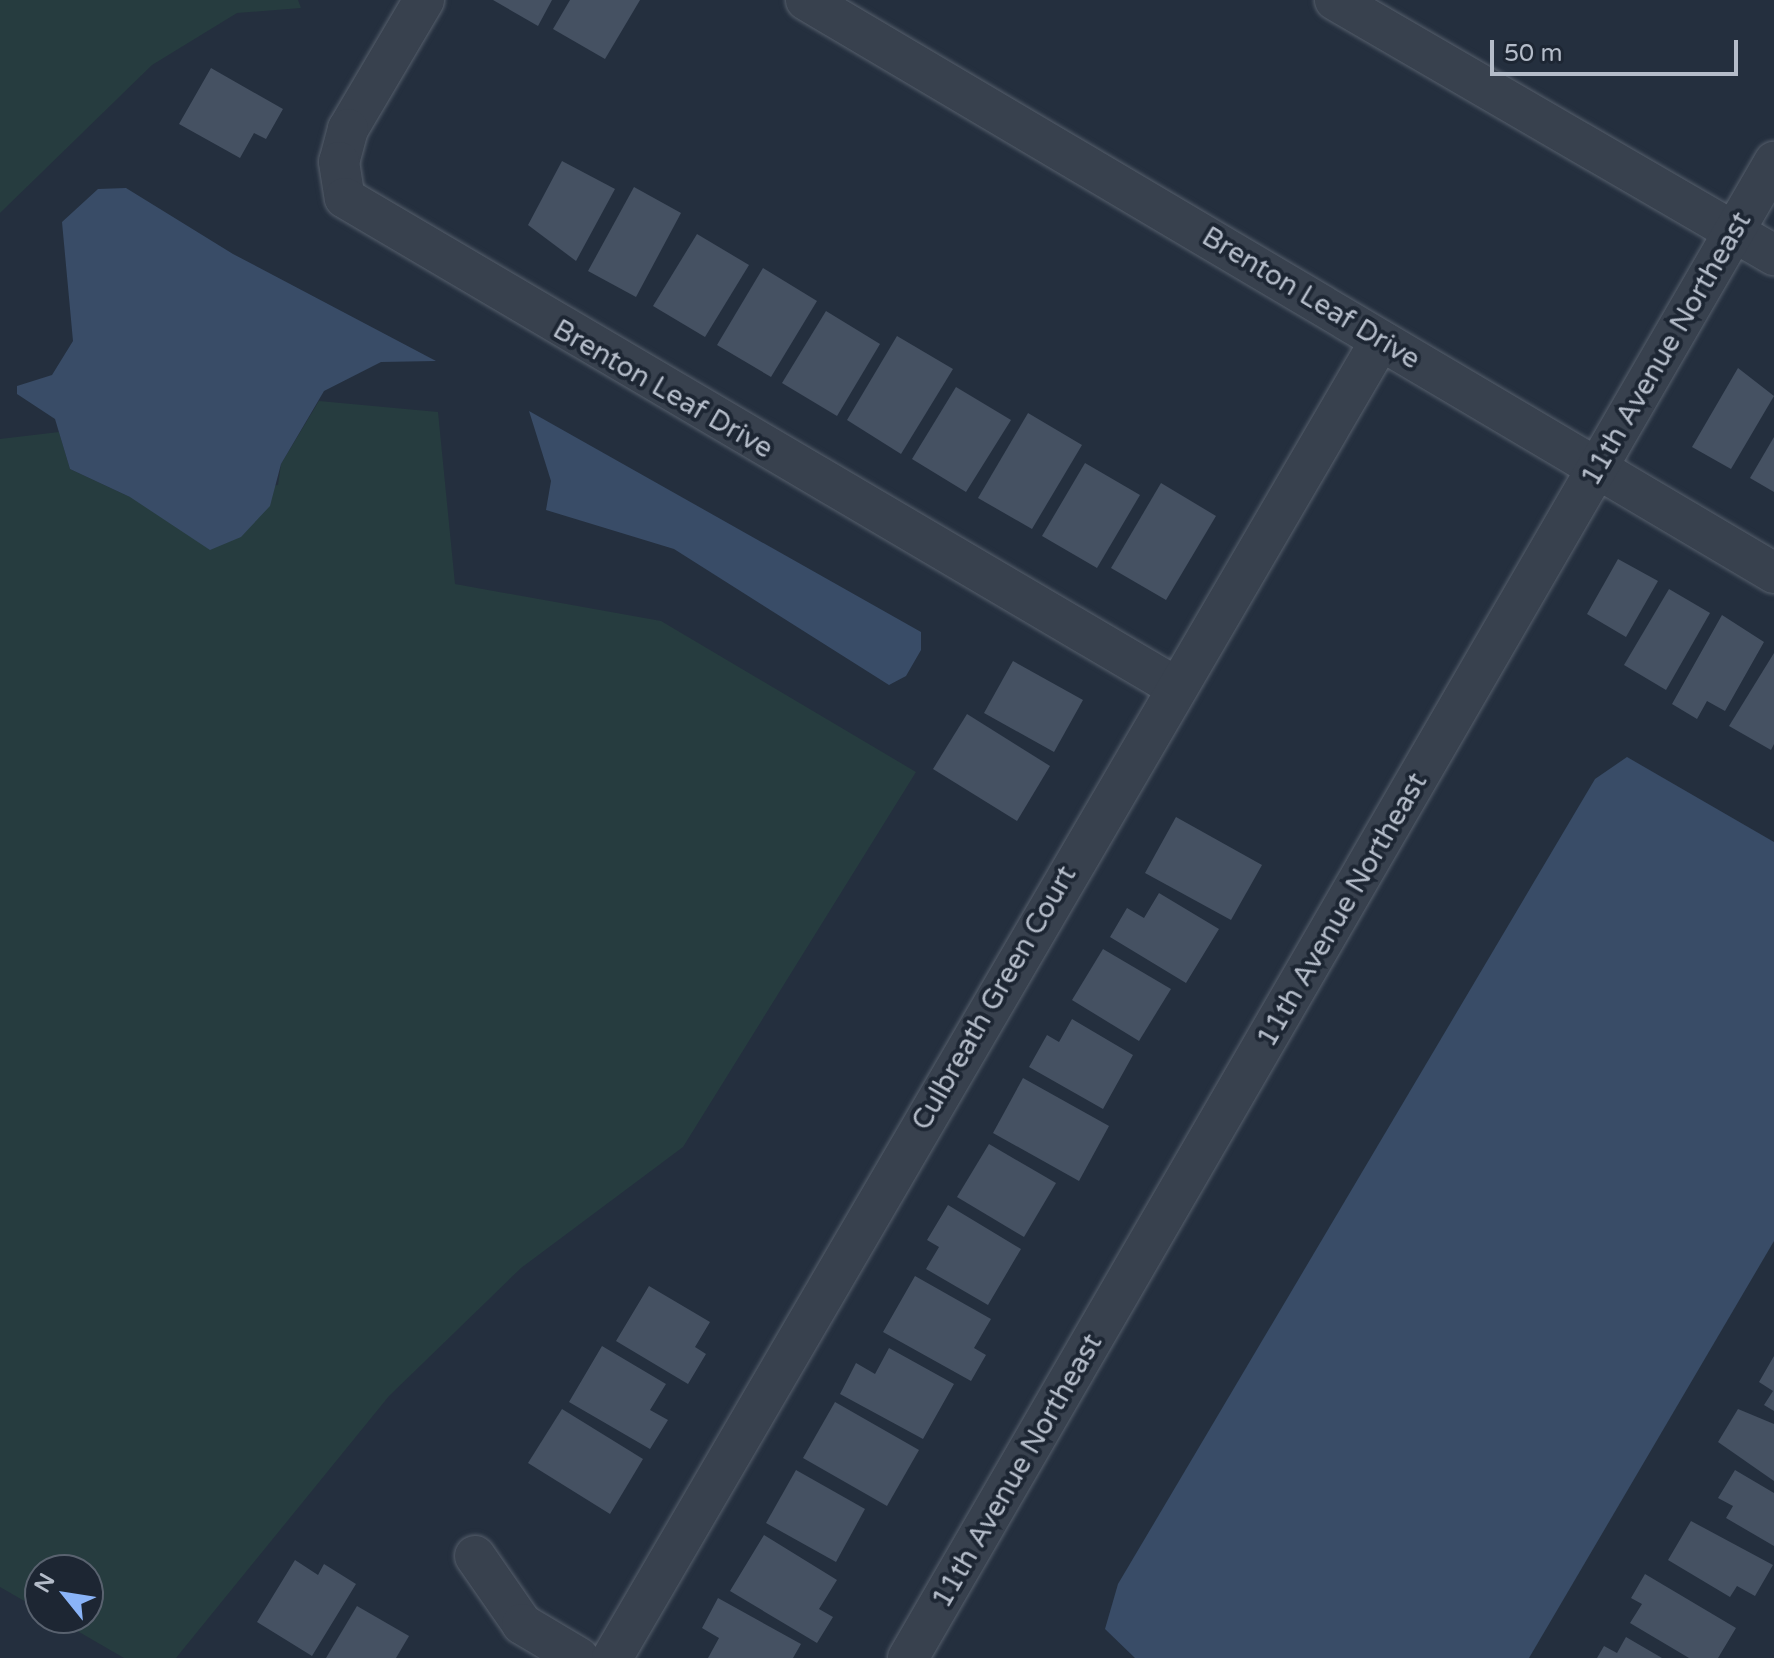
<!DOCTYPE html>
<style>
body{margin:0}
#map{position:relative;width:1774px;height:1658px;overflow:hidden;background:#242f3e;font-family:"Varela Round",sans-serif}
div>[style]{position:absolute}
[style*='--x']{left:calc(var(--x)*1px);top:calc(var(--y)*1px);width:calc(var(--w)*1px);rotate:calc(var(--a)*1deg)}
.green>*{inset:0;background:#263c3f}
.water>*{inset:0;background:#394c67}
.building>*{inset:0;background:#455162}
.roads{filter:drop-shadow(0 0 2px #565f6c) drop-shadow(0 0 2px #565f6c)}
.minor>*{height:40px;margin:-20px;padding:0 20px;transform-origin:20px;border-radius:20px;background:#38414e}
span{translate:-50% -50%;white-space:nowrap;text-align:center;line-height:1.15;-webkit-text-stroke:8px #1d2633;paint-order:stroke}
.street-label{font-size:28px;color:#b4bcc9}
.north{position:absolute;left:24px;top:1554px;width:80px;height:80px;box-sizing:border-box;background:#1d2633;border:2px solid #59626f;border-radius:50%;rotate:300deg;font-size:22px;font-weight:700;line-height:32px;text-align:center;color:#b4bcc9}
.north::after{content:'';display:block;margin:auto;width:28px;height:36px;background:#8ab4f8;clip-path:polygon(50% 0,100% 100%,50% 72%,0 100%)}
.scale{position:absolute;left:1490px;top:40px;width:248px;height:36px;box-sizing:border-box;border:4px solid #b4bcc9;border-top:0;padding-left:10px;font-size:24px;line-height:28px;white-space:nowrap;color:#b4bcc9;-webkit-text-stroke:6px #1d2633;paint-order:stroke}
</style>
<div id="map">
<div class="green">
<i style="clip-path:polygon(0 0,298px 0,301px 8px,237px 13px,152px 65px,0 213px)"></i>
<i style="clip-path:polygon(319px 401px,438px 412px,455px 584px,661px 621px,916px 772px,683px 1147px,521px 1268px,389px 1396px,176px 1658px,124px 1658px,55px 1618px,88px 1618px,88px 1570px,40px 1570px,40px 1610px,0 1587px,0 439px,59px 432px,70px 469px,130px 497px,278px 485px,281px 464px)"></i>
</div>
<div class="water">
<i style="clip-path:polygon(126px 188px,233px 254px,436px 361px,381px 362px,324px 391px,281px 464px,270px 506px,241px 537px,210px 550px,130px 497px,70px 469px,55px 419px,17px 394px,17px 386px,52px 375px,73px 341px,62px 222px,98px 189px)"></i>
<i style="clip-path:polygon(529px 411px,921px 632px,921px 650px,906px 676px,889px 685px,674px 549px,546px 510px,551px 481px)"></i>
<i style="clip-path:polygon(1627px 757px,1774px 842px,1774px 1241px,1529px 1658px,1135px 1658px,1105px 1629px,1118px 1584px,1595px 779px)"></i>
</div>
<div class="building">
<i style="clip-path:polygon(493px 0,552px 0,538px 26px)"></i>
<i style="clip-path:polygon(570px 0,640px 0,605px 59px,553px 29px)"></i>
<i style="clip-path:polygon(211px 68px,283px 109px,266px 139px,254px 133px,240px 158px,179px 124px)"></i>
<i style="clip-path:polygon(562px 161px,615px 189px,576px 261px,528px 225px)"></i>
<i style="clip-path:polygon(634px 187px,681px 213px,636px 297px,588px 271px)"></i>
<i style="clip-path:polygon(697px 234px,749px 265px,705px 337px,653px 306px)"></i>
<i style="clip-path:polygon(763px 268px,817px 301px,771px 377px,717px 345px)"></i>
<i style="clip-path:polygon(826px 311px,880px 344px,837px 416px,782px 383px)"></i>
<i style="clip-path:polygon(897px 336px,953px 369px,901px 454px,847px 420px)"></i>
<i style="clip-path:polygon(1738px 368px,1774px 396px,1731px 469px,1692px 447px)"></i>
<i style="clip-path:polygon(956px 387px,1011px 420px,966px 492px,912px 459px)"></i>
<i style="clip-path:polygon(1028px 413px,1082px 445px,1032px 529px,978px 498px)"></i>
<i style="clip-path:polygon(1774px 437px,1774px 492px,1750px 478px)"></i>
<i style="clip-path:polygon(1085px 463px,1140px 495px,1097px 568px,1042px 536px)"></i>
<i style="clip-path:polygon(1161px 483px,1216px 516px,1166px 600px,1111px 568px)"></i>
<i style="clip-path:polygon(1618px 559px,1658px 581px,1626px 637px,1587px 614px)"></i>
<i style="clip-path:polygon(1669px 589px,1710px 613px,1666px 690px,1624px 665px)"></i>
<i style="clip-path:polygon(1722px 615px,1764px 642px,1725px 711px,1707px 701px,1697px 719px,1672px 704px)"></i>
<i style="clip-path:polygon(1774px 653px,1774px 744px,1771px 750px,1729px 726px)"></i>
<i style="clip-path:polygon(1013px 661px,1083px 700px,1054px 752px,984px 713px)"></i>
<i style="clip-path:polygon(967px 714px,1050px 766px,1017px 821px,933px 769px)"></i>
<i style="clip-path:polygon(1176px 817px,1262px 865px,1231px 920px,1145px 873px)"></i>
<i style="clip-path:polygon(1159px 893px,1219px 929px,1186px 983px,1110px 937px,1127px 908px,1144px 918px)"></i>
<i style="clip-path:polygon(1103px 949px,1171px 989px,1139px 1041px,1072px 1000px)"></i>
<i style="clip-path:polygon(1072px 1019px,1133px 1055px,1103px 1109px,1029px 1067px,1047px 1035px,1059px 1042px)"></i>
<i style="clip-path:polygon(1023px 1078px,1109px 1126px,1079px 1181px,993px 1133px)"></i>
<i style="clip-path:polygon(989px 1144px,1056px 1183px,1024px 1237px,957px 1197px)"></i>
<i style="clip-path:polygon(948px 1205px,1021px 1249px,988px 1305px,926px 1269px,939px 1247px,927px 1240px)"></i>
<i style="clip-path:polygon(915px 1276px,991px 1319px,974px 1348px,986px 1355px,971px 1381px,883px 1332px)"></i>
<i style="clip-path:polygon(649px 1286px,710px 1322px,695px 1347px,706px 1354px,688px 1384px,616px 1341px)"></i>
<i style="clip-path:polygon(602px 1346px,666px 1384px,650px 1410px,668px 1420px,650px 1449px,569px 1402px)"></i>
<i style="clip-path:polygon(889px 1348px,954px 1384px,923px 1439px,840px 1394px,856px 1363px,875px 1374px)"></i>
<i style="clip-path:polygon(1774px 1356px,1774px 1411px,1764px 1405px,1773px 1391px,1759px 1382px)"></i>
<i style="clip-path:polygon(835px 1402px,919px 1450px,887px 1506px,803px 1458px)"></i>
<i style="clip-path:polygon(562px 1409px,643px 1459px,610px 1514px,528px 1463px)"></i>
<i style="clip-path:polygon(1738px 1409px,1774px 1424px,1774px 1481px,1718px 1442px)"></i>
<i style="clip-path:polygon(796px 1470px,865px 1509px,836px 1562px,766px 1523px)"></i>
<i style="clip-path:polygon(1735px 1470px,1774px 1493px,1774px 1546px,1726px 1518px,1733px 1506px,1718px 1498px)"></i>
<i style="clip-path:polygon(1691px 1521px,1773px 1565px,1755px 1596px,1737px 1586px,1730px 1597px,1668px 1560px)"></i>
<i style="clip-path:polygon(764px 1535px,837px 1580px,819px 1609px,833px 1617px,817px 1643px,730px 1591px)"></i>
<i style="clip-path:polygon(295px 1560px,318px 1575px,324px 1564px,356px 1584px,312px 1656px,257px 1622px)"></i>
<i style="clip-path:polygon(1645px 1574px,1736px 1628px,1718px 1658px,1689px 1658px,1630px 1623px,1642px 1604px,1631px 1598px)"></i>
<i style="clip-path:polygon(718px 1598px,801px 1644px,793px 1658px,708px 1658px,719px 1638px,702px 1628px)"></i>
<i style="clip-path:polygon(357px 1606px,409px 1636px,396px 1658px,326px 1658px)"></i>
<i style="clip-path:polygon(1626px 1637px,1662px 1658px,1597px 1658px,1604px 1646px,1617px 1653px)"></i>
</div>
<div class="roads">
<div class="minor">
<i style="--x:424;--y:0;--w:150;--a:120.5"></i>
<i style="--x:348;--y:129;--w:34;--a:105"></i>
<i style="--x:339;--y:162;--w:36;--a:81"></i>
<i style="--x:345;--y:198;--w:962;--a:30.48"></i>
<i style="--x:806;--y:0;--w:1125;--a:30.62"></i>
<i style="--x:1335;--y:0;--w:508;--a:30.15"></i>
<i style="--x:475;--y:1556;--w:83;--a:55.3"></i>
<i style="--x:522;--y:1624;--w:66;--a:30.8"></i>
<i style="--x:612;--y:1658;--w:1525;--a:-59.75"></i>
<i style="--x:908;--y:1658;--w:1729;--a:-59.93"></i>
</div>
</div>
<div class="street-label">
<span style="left:1311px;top:298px;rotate:31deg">Brenton Leaf Drive</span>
<span style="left:1666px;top:349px;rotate:-60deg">11th Avenue Northeast</span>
<span style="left:663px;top:389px;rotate:30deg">Brenton Leaf Drive</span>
<span style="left:1342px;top:910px;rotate:-60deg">11th Avenue Northeast</span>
<span style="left:994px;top:998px;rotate:-60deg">Culbreath Green Court</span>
<span style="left:1017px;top:1471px;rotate:-60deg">11th Avenue Northeast</span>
</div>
<div class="north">N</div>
<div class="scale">50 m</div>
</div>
